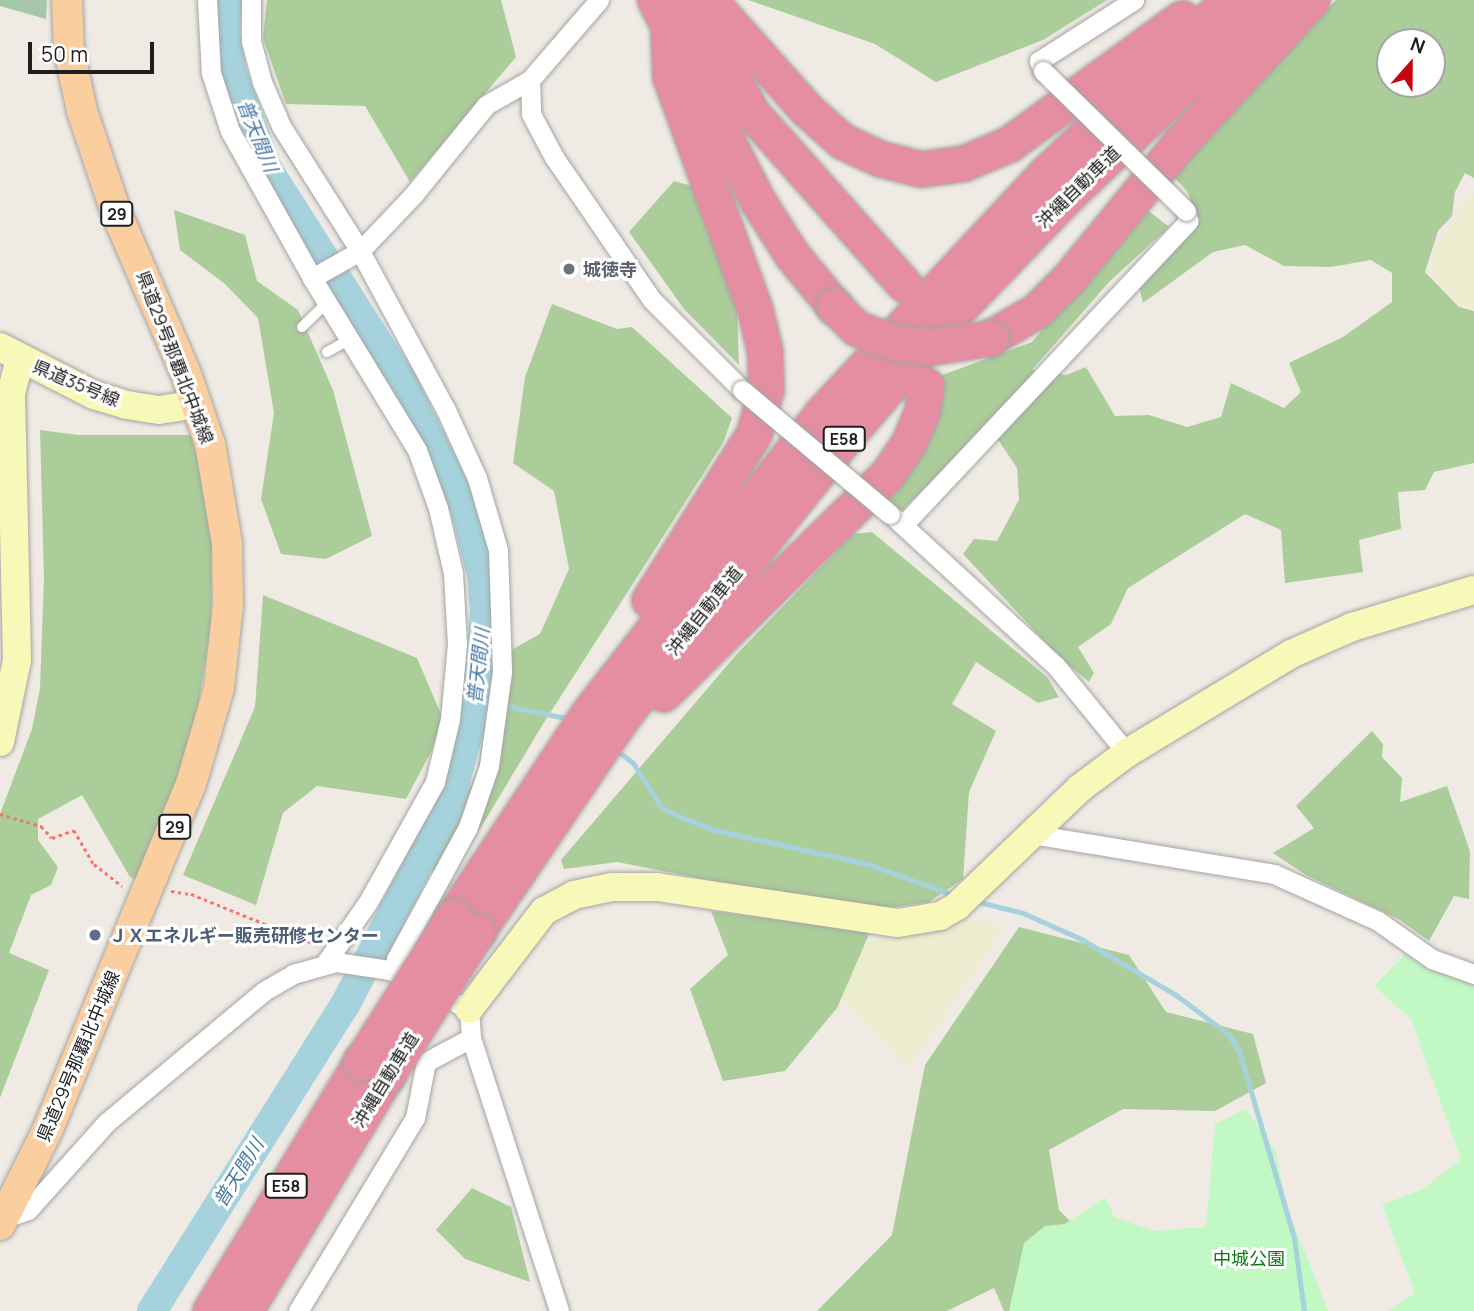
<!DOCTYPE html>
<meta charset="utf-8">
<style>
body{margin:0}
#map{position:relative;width:1474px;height:1311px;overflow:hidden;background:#efebe4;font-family:Manrope,"Noto Sans JP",sans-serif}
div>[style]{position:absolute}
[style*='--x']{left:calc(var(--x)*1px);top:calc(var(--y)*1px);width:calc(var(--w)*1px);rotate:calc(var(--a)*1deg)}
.farmland>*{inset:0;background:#ecedcf}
.forest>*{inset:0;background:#abcd99}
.cemetery>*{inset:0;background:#a5c7a9}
.park>*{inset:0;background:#c1f8c3}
.stream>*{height:5px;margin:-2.5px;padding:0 2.5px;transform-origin:2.5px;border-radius:2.5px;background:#a5d2dc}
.river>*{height:30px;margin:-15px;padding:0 15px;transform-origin:15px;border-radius:15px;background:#a5d2dc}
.path>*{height:2.5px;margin-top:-1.25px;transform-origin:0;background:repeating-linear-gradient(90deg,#f7756d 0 3.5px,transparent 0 7px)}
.roads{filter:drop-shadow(0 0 2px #a5a5a5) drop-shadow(0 0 2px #a5a5a5)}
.lane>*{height:10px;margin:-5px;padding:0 5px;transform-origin:5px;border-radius:5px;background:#fff}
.street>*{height:19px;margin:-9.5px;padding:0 9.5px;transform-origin:9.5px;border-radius:9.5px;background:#fff}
.secondary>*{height:28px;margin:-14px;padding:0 14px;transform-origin:14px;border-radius:14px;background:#f8f8b8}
.primary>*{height:30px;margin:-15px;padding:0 15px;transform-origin:15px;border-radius:15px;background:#face9e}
.highway>*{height:35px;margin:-17.5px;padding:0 17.5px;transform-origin:17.5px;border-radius:17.5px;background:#e58da1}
.bridges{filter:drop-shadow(0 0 2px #a5a5a5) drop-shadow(0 0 2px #a5a5a5)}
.street-bridge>*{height:19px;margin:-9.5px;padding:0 9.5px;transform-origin:9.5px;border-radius:9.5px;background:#fff}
.highway-bridge>*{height:35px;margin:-17.5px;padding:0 17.5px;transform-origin:17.5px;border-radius:17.5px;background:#e58da1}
.dots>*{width:19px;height:19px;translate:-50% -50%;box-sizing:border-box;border:4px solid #fff;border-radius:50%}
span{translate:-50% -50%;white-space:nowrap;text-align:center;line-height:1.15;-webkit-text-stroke:6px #fff;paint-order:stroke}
.shield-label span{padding:2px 5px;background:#fff;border:2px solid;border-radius:5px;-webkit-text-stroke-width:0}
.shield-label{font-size:16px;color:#1e1e1e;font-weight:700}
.street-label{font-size:18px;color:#1e1e1e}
.worship-label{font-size:18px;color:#5b616d;font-weight:700}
.left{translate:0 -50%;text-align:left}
.service-label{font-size:18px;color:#4e5e75;font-weight:700}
.park-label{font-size:18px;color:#0d7a12}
.water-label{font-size:19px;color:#497aa4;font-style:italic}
.north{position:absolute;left:1376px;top:28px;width:70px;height:70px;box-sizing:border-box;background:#fff;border:2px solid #a5a5a5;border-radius:50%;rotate:21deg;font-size:19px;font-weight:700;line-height:28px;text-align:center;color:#1e1e1e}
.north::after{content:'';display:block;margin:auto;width:24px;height:32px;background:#c8040c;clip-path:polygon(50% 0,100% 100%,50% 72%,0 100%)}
.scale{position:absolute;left:28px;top:42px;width:126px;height:32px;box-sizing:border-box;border:4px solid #1e1e1e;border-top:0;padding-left:9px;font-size:21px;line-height:24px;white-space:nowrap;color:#1e1e1e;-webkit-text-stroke:5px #fff;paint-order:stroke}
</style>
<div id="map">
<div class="farmland">
<i style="clip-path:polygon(1471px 193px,1474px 196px,1474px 309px,1461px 306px,1432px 275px,1436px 247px)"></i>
<i style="clip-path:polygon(968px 918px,1004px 927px,908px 1068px,833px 990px,865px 943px)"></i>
</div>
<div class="forest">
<i style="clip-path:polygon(267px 0,501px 0,516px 57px,410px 182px,365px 106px,286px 104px,263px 38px)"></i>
<i style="clip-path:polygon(748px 0,1107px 0,1043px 40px,936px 82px,875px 44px)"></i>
<i style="clip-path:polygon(evenodd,1336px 0,1474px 0,1474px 178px,1465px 173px,1455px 192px,1452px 216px,1438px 231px,1425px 272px,1459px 307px,1474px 311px,1474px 463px,1434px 472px,1425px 490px,1398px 492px,1401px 529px,1359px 540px,1363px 572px,1285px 583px,1281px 530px,1245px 514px,1128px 588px,1111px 624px,1078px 647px,1094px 673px,1089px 682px,1060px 658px,963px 554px,974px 539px,997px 541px,1019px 500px,1017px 468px,999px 441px,980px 435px,901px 511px,886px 498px,934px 378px,1032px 342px,1145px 208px,1169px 227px,1109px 282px,1032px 370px,1066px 375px,1086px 367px,1115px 416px,1149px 415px,1187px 427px,1221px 417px,1231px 383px,1284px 408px,1301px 392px,1289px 363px,1343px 337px,1392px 302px,1392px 273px,1371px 260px,1331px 267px,1284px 266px,1245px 245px,1213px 252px,1143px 303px,1139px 286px,1199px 220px,1187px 191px,1172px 175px,1336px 0,1390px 42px,1432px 42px,1432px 84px,1390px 84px,1390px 42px)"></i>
<i style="clip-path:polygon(674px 181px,699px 188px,737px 311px,739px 365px,684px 309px,629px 232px)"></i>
<i style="clip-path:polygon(174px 210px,245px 235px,257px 281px,298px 310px,333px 390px,372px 536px,326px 559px,281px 554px,261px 499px,274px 413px,258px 318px,225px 284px,180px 250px)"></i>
<i style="clip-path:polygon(552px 304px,617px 329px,632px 327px,732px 418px,723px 443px,543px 724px,447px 884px,432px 870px,478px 769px,495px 659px,540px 634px,569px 569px,554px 491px,513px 463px,525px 377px)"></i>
<i style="clip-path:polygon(40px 430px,78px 435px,192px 435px,212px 527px,211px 626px,194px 733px,139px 880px,130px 877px,82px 795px,38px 819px,38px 840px,58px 867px,51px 885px,31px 895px,9px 953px,49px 970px,0 1098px,0 814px,32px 729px,40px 688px,44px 578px)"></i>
<i style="clip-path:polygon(872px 532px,1047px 677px,1059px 697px,1038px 703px,976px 662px,952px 704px,996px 731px,969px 792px,963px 879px,929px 902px,887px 908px,760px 890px,617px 862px,564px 869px,561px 860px,736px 655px,853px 534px)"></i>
<i style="clip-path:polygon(263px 595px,417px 658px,443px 719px,432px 750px,406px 799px,317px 786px,283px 813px,256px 905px,183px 875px,255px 707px)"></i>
<i style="clip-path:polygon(1372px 731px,1383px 744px,1382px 757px,1402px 778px,1400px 802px,1447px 786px,1470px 851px,1469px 899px,1454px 896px,1429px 941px,1400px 920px,1306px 875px,1273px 853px,1314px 828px,1296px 806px)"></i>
<i style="clip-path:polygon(711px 911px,870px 932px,837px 1008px,785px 1071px,723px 1081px,690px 989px,728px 955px)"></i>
<i style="clip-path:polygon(1019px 927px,1129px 955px,1166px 1012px,1253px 1034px,1266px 1083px,1215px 1111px,1123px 1109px,1049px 1150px,1059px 1210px,1108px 1259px,1100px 1311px,1004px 1311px,994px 1288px,947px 1311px,817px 1311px,892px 1235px,925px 1065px)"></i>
<i style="clip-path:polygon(472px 1188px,511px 1207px,530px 1282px,465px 1259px,436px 1230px)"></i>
</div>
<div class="cemetery">
<i style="clip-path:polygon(0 0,47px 0,46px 19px,0 6px)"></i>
</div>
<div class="park">
<i style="clip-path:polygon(1407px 952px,1474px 981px,1474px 1311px,1387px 1311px,1415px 1293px,1382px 1205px,1423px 1189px,1461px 1159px,1411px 1019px,1374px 986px)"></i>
<i style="clip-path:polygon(1246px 1109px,1276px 1152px,1286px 1205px,1328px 1311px,1009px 1311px,1024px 1243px,1045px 1226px,1065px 1224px,1105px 1197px,1114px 1217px,1154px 1231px,1206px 1227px,1215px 1124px)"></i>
</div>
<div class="stream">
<i style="--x:477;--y:701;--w:16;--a:7"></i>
<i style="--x:502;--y:705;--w:70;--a:11.5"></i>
<i style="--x:616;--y:750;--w:21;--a:37"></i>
<i style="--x:633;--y:763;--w:52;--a:57.5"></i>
<i style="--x:661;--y:807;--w:17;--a:28"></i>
<i style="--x:676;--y:815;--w:42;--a:21"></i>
<i style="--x:715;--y:830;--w:160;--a:12.6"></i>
<i style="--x:871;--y:865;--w:90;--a:20"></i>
<i style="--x:975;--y:901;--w:49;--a:14"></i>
<i style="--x:1023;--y:913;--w:64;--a:24.1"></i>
<i style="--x:1081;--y:939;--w:110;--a:30.5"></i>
<i style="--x:1176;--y:995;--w:66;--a:37"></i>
<i style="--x:1229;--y:1035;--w:19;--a:58"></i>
<i style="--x:1239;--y:1051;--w:195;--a:73.6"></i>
<i style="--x:1294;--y:1238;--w:74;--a:82.2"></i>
</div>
<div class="river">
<i style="--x:152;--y:1311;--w:362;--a:-57.8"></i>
<i style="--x:345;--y:1005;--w:223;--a:-62.5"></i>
<i style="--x:448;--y:807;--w:110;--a:-74.7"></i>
<i style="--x:477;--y:701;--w:88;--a:-84.8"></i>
<i style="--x:485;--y:613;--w:39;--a:-94"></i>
<i style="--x:482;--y:574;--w:65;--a:-104.3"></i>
<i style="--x:466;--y:511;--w:145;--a:-116.2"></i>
<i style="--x:402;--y:381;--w:252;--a:-122.4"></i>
<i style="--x:267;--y:168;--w:100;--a:-110.4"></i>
<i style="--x:232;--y:74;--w:39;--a:-100"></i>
<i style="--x:225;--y:36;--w:36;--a:-87"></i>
</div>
<div class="path">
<i style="--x:0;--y:814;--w:43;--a:16.3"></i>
<i style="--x:41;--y:826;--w:16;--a:47"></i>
<i style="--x:52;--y:838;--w:23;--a:-20"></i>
<i style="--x:74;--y:830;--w:39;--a:60"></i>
<i style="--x:94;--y:864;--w:36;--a:38"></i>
<i style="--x:171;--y:891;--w:20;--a:9"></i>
<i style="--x:191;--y:894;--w:136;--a:22"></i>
</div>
<div class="roads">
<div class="lane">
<i style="--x:302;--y:327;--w:35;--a:-44"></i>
<i style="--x:327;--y:352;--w:26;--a:-29"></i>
</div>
<div class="street">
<i style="--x:207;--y:0;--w:73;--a:86.9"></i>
<i style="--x:211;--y:73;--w:61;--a:71.9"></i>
<i style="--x:230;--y:131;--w:168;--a:60.8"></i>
<i style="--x:312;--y:278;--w:202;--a:58.6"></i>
<i style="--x:417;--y:450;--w:62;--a:70.1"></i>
<i style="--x:438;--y:508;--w:67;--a:77"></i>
<i style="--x:453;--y:573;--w:71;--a:86.8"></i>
<i style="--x:457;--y:644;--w:75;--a:95.3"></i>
<i style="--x:450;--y:719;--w:65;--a:103.4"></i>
<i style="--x:435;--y:782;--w:137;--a:119.2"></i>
<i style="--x:368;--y:902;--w:77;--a:124.9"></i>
<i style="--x:251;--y:0;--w:41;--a:90"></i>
<i style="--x:251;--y:41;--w:42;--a:75"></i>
<i style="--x:262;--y:82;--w:48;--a:66.6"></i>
<i style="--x:281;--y:126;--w:148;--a:57.7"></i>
<i style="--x:360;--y:251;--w:181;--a:61.6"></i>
<i style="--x:446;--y:410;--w:75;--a:65.5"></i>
<i style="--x:477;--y:478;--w:75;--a:73.7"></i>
<i style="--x:498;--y:550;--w:122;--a:88.1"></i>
<i style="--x:502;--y:672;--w:95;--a:97.9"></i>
<i style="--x:489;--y:766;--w:65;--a:109"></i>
<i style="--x:468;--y:827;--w:150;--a:118.6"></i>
<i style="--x:396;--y:959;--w:13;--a:94"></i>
<i style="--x:599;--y:0;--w:106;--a:130.8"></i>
<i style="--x:530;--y:80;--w:34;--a:88"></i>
<i style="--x:531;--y:114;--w:49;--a:61.9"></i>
<i style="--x:554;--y:157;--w:173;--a:55.6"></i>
<i style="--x:652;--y:300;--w:127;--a:45"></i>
<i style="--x:1043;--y:71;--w:11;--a:-112"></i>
<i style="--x:1039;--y:61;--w:113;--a:-32.7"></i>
<i style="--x:312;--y:278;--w:55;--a:-29.4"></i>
<i style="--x:360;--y:251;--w:79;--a:-46.5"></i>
<i style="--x:414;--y:194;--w:114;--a:-51"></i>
<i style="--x:486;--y:105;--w:51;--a:-29.6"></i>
<i style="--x:895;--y:518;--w:219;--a:42.6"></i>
<i style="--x:1056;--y:666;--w:112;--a:50.8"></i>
<i style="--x:903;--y:525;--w:417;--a:-46.8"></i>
<i style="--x:1188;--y:221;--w:10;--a:-101"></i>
<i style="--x:1031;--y:834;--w:246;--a:9.3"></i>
<i style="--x:1274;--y:874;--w:114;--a:24.3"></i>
<i style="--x:1378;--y:921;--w:66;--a:35.1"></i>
<i style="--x:1432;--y:959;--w:45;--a:19.7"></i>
<i style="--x:458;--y:1004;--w:12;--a:24"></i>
<i style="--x:469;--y:1009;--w:29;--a:86"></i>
<i style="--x:471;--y:1038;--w:287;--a:72.1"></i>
<i style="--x:4;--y:1218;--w:25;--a:-18"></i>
<i style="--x:28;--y:1210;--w:118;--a:-48.1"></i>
<i style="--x:107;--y:1122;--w:204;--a:-39.8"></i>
<i style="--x:264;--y:991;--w:34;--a:-30"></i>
<i style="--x:293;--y:974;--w:45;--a:-15.6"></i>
<i style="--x:336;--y:962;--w:55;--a:8.4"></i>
<i style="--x:390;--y:970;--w:18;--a:27"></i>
<i style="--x:298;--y:1311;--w:226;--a:-58.8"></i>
<i style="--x:415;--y:1118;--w:57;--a:-78.9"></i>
<i style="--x:426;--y:1062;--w:51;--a:-28.1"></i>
</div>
<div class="secondary">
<i style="--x:0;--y:347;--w:106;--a:27.1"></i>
<i style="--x:94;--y:395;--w:34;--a:17"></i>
<i style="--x:127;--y:405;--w:32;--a:9"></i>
<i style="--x:159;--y:410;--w:37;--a:-9"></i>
<i style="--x:0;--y:742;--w:84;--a:-78.3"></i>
<i style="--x:17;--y:660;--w:267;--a:-91.3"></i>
<i style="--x:11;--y:393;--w:35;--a:-75"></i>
<i style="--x:469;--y:1009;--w:123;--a:-52.6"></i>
<i style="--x:544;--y:911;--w:34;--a:-28"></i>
<i style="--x:574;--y:895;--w:40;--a:-12"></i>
<i style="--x:613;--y:887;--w:44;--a:0"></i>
<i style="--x:657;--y:887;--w:244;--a:8.5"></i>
<i style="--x:898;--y:923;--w:43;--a:-9.5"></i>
<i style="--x:940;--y:916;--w:20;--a:-30"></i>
<i style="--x:957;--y:906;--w:170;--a:-43.8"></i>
<i style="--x:1080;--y:788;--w:59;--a:-36.7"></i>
<i style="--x:1127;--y:753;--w:192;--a:-31.1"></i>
<i style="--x:1291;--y:654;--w:67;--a:-23.9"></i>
<i style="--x:1352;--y:627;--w:127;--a:-16.9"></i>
</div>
<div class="primary">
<i style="--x:0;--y:1225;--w:107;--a:-63.4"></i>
<i style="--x:48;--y:1129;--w:373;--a:-67.5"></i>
<i style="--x:191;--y:784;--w:100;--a:-73.7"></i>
<i style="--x:219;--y:688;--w:83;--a:-83.8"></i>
<i style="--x:228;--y:605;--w:62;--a:-90.9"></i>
<i style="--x:227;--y:543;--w:100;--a:-99.7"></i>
<i style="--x:210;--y:444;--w:74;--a:-108.9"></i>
<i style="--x:186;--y:374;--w:176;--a:-113.4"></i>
<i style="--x:116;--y:212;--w:107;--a:-108.6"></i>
<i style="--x:82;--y:111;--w:61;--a:-102.2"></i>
<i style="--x:69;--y:51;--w:51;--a:-92.2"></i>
</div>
<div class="highway">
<i style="--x:655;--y:0;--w:228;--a:62.9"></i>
<i style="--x:759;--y:203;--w:62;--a:57.6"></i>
<i style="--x:792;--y:255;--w:66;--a:50.5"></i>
<i style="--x:689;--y:0;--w:129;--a:60.9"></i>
<i style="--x:752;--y:113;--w:229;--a:48.4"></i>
<i style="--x:709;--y:0;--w:146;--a:48.3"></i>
<i style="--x:806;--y:109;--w:48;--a:41.6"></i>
<i style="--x:842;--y:141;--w:43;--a:24.8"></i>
<i style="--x:881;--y:159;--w:41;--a:14"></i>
<i style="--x:921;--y:169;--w:43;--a:-7.9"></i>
<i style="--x:964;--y:163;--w:49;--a:-22.9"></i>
<i style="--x:1009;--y:144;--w:214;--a:-36.1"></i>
<i style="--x:990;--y:338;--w:53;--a:-30.4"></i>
<i style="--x:1036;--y:311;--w:48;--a:-45"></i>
<i style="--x:1070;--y:277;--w:172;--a:-50.7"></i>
<i style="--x:1179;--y:144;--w:196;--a:-47.3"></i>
<i style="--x:649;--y:600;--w:197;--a:-57.8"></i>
<i style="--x:754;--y:433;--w:46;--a:-74.7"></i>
<i style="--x:766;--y:389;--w:37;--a:-92"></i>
<i style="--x:765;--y:352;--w:43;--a:-103.4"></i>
<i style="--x:755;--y:310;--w:248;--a:-110"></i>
<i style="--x:670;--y:77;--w:49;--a:-92.3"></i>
<i style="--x:663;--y:694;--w:313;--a:-44.4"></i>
<i style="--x:887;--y:475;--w:40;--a:-56"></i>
<i style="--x:909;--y:442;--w:34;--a:-67"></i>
<i style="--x:922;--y:411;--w:26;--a:-81"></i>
<i style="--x:453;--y:917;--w:247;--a:-56.4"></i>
<i style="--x:590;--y:711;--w:378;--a:-52.1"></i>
<i style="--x:822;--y:413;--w:328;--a:-47"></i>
<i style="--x:1046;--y:173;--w:252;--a:-43.4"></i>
<i style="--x:477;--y:932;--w:262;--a:-55.9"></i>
<i style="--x:624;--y:715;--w:361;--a:-51.4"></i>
<i style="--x:849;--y:433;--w:143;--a:-49"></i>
<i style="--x:943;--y:325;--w:178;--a:-46.1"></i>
<i style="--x:1066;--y:197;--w:286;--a:-43.4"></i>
<i style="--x:210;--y:1311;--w:291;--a:-58.8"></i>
<i style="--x:245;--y:1311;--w:275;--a:-59"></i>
</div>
</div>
<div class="bridges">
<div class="street-bridge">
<i style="--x:1043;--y:71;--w:200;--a:44.4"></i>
<i style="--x:742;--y:390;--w:193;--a:40"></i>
</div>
<div class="highway-bridge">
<i style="--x:834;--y:306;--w:31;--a:45"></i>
<i style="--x:856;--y:328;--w:39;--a:21"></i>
<i style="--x:892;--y:342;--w:40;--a:7.1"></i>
<i style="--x:932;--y:347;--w:59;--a:-8.8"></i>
<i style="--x:361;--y:1062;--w:172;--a:-57.6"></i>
<i style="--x:387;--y:1075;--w:169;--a:-57.8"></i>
</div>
</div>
<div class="dots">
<i style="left:569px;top:269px;background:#6b7280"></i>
<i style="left:95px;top:935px;background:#5c6f8a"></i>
</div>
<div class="shield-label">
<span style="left:117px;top:214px">29</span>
<span style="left:844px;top:439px">E58</span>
<span style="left:175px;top:827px">29</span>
<span style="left:286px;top:1186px">E58</span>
</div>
<div class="street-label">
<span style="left:1078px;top:187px;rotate:-44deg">沖縄自動車道</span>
<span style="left:175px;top:357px;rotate:69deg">県道29号那覇北中城線</span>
<span style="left:76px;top:383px;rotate:23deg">県道35号線</span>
<span style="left:704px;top:611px;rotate:-51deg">沖縄自動車道</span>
<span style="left:78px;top:1056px;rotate:-67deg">県道29号那覇北中城線</span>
<span style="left:385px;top:1080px;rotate:-58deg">沖縄自動車道</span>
</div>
<div class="worship-label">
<span class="left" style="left:583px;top:269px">城徳寺</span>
</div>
<div class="service-label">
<span class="left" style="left:109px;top:935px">ＪＸエネルギー販売研修センター</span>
</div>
<div class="park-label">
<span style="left:1249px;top:1258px">中城公園</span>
</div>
<div class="water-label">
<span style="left:257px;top:136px;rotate:68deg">普天間川</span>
<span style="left:479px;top:666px;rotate:-84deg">普天間川</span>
<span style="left:239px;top:1173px;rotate:-58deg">普天間川</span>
</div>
<div class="north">N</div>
<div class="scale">50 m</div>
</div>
